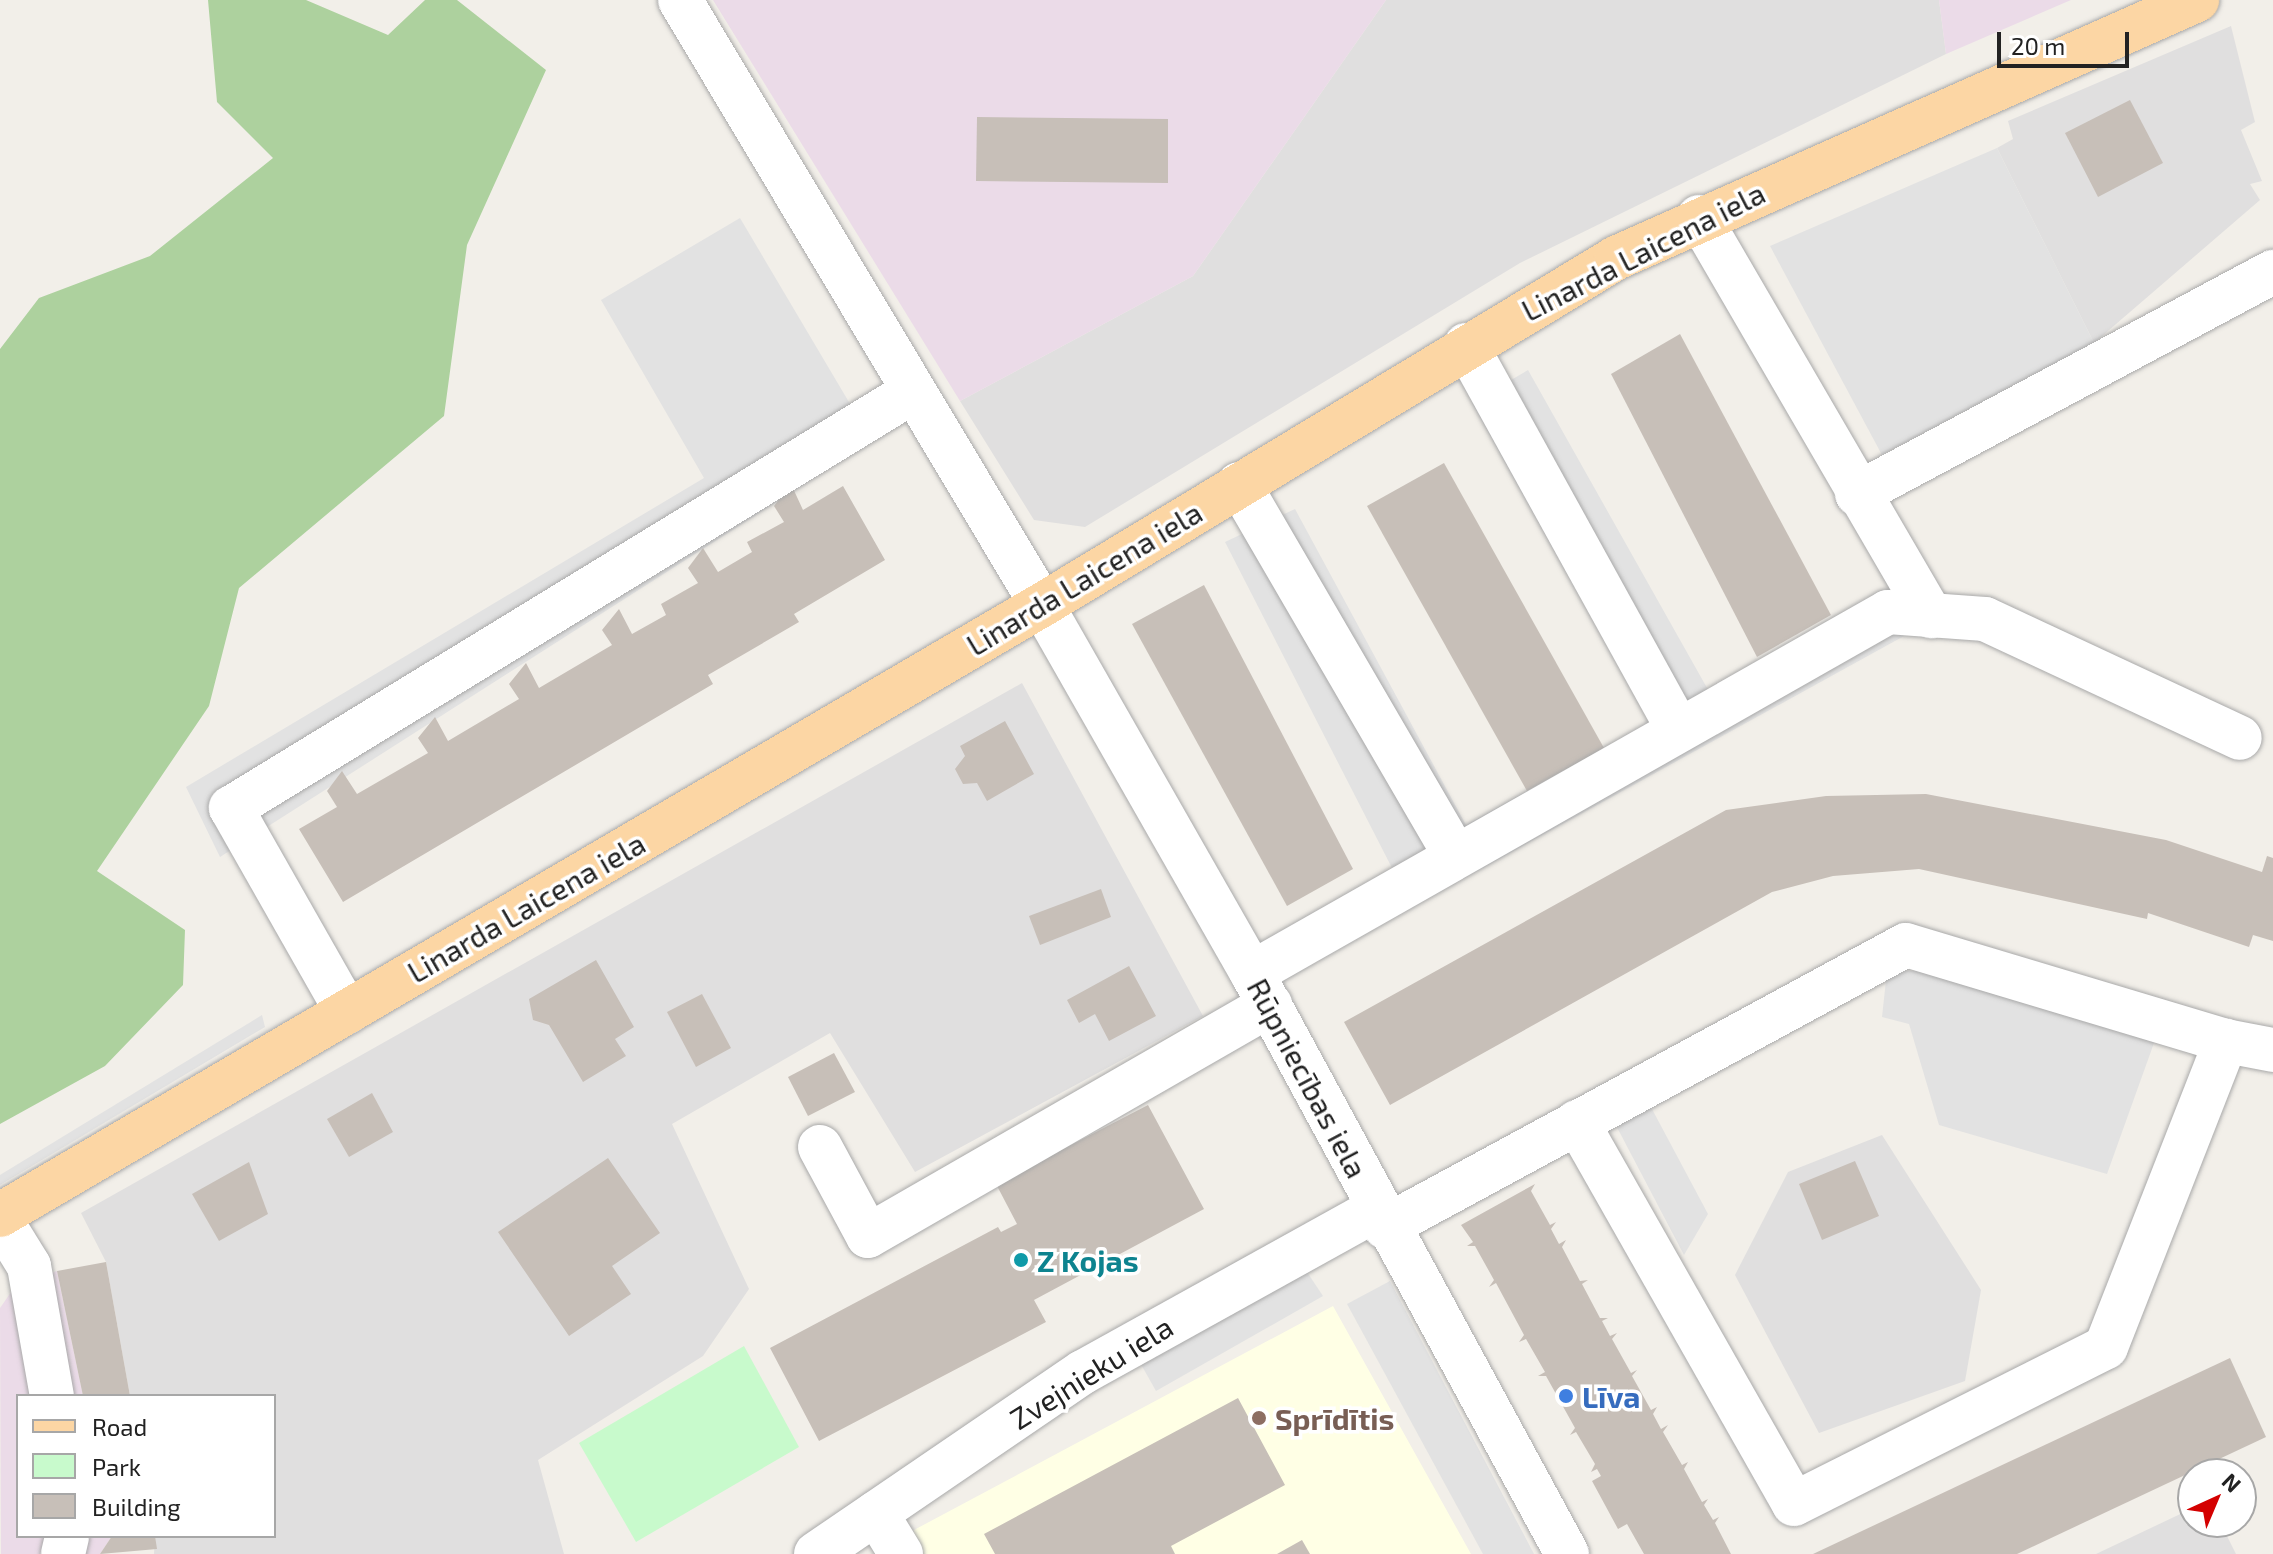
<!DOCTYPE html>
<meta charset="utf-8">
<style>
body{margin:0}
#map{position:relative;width:2273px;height:1554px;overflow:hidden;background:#f2efe9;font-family:"Exo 2",sans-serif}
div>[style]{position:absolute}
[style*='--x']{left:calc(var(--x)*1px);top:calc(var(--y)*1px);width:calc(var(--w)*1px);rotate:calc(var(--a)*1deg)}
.residential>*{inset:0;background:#e0dfdf}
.industrial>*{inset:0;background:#ebdbe8}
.education>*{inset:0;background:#ffffe5}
.forest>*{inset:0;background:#add19e}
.park>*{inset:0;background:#c8facc}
.parking>*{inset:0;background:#e2e2e2}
.building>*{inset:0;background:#c7bfb8}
.roads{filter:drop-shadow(0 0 2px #a9a9a9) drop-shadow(0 0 2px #a9a9a9)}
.minor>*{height:44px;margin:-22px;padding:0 22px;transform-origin:22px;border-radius:22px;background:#fff}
.major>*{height:44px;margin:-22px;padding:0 22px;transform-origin:22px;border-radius:22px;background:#fcd6a4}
.dots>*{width:22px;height:22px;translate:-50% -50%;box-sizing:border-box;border:4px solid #fff;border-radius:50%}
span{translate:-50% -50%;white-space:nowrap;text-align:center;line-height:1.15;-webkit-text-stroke:7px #fff;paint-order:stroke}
.street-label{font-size:30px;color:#222}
.culture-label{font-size:30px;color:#0d838f;font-weight:700}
.left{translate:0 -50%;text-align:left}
.shop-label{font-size:30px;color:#366cbe;font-weight:700}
.education-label{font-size:30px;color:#785e54;font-weight:700}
.legend{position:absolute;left:16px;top:1394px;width:260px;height:144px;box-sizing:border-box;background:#fff;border:2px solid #a7a7a7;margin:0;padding:10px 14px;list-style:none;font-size:24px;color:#222}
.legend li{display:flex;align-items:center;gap:16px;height:40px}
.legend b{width:40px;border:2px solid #a7a7a7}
.north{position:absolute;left:2177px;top:1458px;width:80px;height:80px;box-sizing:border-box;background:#fff;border:2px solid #a7a7a7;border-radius:50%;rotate:44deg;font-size:22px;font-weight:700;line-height:32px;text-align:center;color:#222}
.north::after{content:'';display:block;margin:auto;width:28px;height:36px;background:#d40000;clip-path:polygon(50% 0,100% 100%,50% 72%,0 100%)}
.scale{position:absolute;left:1997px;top:32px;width:132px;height:36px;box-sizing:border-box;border:4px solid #222;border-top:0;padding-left:10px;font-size:24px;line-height:28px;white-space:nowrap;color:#222;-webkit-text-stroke:6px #fff;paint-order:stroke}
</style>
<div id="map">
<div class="residential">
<i style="clip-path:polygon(1386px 0,1939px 0,1946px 54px,1520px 263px,1085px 527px,1034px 520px,960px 401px,1193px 276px)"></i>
<i style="clip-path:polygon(2231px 26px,2255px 122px,2241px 130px,2262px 181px,2250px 184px,2260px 200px,2094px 343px,1997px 148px,2013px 139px,2008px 121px)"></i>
<i style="clip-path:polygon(1022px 683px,1203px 1016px,915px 1172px,830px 1033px,672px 1124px,749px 1289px,703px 1356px,538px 1460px,564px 1554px,154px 1554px,155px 1536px,274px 1536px,274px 1396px,130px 1396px,106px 1262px,81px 1213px)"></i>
<i style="clip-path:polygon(1882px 1135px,1981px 1290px,1965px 1381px,1819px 1433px,1735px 1275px,1788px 1172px)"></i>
<i style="clip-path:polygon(2193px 1508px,2193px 1522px,2220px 1522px,2236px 1554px,2096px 1554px)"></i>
</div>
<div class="industrial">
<i style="clip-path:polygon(713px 0,1386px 0,1193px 276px,960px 401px)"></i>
<i style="clip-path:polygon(1939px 0,2071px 0,1946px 54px)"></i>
<i style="clip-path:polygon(57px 1271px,83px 1396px,18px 1396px,18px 1536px,112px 1536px,100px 1554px,1px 1554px,0 1308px,16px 1285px)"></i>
</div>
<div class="education">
<i style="clip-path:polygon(1333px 1306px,1471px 1554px,901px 1554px,914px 1545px,914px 1530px)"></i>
</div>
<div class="forest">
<i style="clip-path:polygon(208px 0,306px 0,388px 35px,425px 0,457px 0,546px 70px,467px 245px,444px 416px,239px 588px,209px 706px,97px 871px,185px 930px,183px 985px,105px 1066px,0 1124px,0 349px,39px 298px,150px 256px,273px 158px,217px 102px)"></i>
</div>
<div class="park">
<i style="clip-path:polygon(744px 1346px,799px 1447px,636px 1542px,579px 1443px)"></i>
</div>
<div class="parking">
<i style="clip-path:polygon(1997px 148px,2094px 343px,1882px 455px,1770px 246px)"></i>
<i style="clip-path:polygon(740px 218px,872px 441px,220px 857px,186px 787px,704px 478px,601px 300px)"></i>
<i style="clip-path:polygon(1528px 370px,1711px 695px,1886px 595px,1904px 636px,1412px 907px,1225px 542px,1295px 509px,1466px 825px,1650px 723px,1472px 403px)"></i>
<i style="clip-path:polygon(1887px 971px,1940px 971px,2159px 1029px,2107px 1174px,1939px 1125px,1909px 1024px,1882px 1017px)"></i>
<i style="clip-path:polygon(262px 1015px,265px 1027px,0 1185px,0 1175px)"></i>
<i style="clip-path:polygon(1645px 1096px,1708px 1214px,1684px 1255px,1610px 1114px)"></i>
<i style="clip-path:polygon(1303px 1266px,1323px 1296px,1156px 1391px,1138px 1359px)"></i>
<i style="clip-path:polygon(1390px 1281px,1534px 1554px,1483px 1554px,1347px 1304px)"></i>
</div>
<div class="building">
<i style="clip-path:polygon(2130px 100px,2163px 163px,2098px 197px,2065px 133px)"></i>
<i style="clip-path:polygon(977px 117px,1168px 119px,1168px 183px,976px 181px)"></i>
<i style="clip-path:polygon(1680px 334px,1831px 615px,1757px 657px,1611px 374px)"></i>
<i style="clip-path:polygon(1444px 463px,1604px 748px,1527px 791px,1367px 506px)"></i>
<i style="clip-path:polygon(791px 484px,803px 510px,843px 486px,885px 560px,794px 614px,799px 622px,708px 675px,713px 684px,343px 902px,299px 829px,337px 807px,327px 791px,342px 771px,357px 794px,428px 753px,418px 738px,435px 717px,448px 741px,519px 699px,509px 684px,526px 663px,539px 688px,612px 645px,602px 630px,619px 609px,632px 634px,666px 615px,661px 604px,698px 583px,688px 568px,703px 548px,718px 572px,752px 552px,747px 542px,784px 522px,774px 506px)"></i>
<i style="clip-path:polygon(1204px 585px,1353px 869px,1287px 906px,1132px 624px)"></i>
<i style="clip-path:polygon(1005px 721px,1034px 774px,987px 801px,977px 783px,963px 784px,955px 769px,965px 756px,960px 746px)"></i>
<i style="clip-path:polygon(1926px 794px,2166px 840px,2262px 872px,2267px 856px,2273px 858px,2273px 941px,2253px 935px,2249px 947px,2148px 913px,2147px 919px,1919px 869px,1833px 876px,1772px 892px,1390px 1105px,1344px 1022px,1726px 810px,1826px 796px)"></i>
<i style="clip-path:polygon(1101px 889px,1111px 917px,1040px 945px,1029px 916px)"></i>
<i style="clip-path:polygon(596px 960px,634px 1027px,615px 1039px,626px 1056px,583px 1082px,549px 1025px,533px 1020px,529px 999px)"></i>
<i style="clip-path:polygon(1129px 966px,1156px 1016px,1109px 1041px,1095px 1014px,1079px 1023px,1067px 1000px)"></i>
<i style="clip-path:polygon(702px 994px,731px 1048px,696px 1067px,667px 1012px)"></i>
<i style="clip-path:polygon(834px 1053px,855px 1092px,808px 1116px,788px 1077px)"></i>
<i style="clip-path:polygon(372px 1093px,393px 1132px,349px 1157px,327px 1119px)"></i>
<i style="clip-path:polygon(1148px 1105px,1204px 1209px,1034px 1300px,1046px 1322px,819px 1441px,770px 1348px,998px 1227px,1001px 1232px,1017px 1224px,996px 1184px)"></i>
<i style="clip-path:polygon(608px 1158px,660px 1233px,612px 1266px,631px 1294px,569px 1336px,498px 1232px)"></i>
<i style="clip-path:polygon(1855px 1161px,1879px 1216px,1822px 1240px,1799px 1184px)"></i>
<i style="clip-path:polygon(249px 1162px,268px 1214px,219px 1241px,192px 1194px)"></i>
<i style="clip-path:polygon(1535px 1184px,1531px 1191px,1550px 1225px,1556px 1222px,1551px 1229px,1559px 1244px,1566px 1240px,1562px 1247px,1580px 1281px,1588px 1280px,1582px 1284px,1600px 1318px,1608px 1318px,1602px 1321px,1610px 1336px,1617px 1333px,1612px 1339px,1631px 1373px,1637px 1370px,1632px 1376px,1651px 1410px,1657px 1407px,1653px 1414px,1661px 1429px,1668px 1425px,1663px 1432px,1682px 1465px,1688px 1462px,1684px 1469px,1702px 1502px,1708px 1499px,1704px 1505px,1713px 1520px,1719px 1517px,1715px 1523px,1731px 1554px,1644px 1554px,1627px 1524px,1618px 1529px,1592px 1481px,1601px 1476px,1597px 1469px,1591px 1472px,1595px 1464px,1576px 1432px,1570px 1435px,1575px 1428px,1546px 1376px,1538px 1376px,1545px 1372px,1526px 1339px,1519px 1342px,1524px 1335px,1496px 1283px,1489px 1287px,1494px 1280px,1475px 1246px,1467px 1246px,1473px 1242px,1461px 1225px)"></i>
<i style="clip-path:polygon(106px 1262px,130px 1396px,83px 1396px,57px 1271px)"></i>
<i style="clip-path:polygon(2230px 1358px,2266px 1437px,2017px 1554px,1813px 1554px)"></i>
<i style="clip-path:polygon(1238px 1398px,1285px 1485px,1171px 1546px,1175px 1554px,995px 1554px,984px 1534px)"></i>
<i style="clip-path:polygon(112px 1536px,155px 1536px,157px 1549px,100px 1554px)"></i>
<i style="clip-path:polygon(1302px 1540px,1310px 1554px,1277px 1554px)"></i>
</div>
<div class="roads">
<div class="minor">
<i style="--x:680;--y:0;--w:705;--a:59.11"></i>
<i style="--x:1042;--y:605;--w:424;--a:60.3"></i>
<i style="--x:1252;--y:973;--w:661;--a:61.53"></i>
<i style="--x:1699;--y:217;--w:462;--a:59.8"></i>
<i style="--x:1466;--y:345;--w:439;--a:61.1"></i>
<i style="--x:1239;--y:484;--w:427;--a:59.8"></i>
<i style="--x:1857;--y:494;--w:472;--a:-28.1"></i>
<i style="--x:1252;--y:973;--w:731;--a:-29.58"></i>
<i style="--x:1888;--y:612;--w:97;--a:4.1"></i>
<i style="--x:1985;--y:619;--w:281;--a:25"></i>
<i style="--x:347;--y:1012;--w:235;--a:-119.6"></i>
<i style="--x:231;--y:808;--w:800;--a:-31.41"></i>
<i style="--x:1577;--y:1122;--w:439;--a:60.4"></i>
<i style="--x:1794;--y:1504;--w:349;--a:-26.7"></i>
<i style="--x:2106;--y:1347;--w:329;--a:-68.6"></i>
<i style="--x:820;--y:1147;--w:101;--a:61.7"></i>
<i style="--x:868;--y:1236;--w:464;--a:-29.9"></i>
<i style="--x:0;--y:1219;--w:55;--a:58.3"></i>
<i style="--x:29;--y:1266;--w:132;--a:80"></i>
<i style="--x:1385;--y:1227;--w:592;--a:-28.43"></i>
<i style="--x:1906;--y:945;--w:334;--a:16.7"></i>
<i style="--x:2226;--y:1041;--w:48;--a:10.8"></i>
<i style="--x:876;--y:1513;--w:48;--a:58.6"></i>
<i style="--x:63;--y:1554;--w:18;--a:-77"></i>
<i style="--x:816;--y:1554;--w:323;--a:-34.3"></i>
<i style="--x:1083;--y:1372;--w:336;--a:-29"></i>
</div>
<div class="major">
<i style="--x:0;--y:1215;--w:1207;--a:-30.35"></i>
<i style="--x:1042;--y:605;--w:671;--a:-31.15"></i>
<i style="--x:1616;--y:258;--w:636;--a:-23.94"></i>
</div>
</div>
<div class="dots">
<i style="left:1021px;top:1260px;background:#0f9aa8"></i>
<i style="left:1566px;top:1396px;background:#3f7fe0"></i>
<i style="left:1259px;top:1418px;background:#8d6e63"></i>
</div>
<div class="street-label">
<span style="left:1643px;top:251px;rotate:-27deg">Linarda Laicena iela</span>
<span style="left:1084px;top:578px;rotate:-31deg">Linarda Laicena iela</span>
<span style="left:526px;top:907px;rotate:-30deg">Linarda Laicena iela</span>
<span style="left:1308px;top:1078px;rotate:62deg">Rūpniecības iela</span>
<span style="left:1091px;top:1372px;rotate:-32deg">Zvejnieku iela</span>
</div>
<div class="culture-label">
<span class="left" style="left:1037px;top:1260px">Z Kojas</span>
</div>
<div class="shop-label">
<span class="left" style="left:1582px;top:1396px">Līva</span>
</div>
<div class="education-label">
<span class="left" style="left:1275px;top:1418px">Sprīdītis</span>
</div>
<ul class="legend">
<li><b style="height:10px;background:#fcd6a4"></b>Road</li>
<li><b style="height:22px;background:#c8facc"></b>Park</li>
<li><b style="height:22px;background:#c7bfb8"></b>Building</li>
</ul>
<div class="north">N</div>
<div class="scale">20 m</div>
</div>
